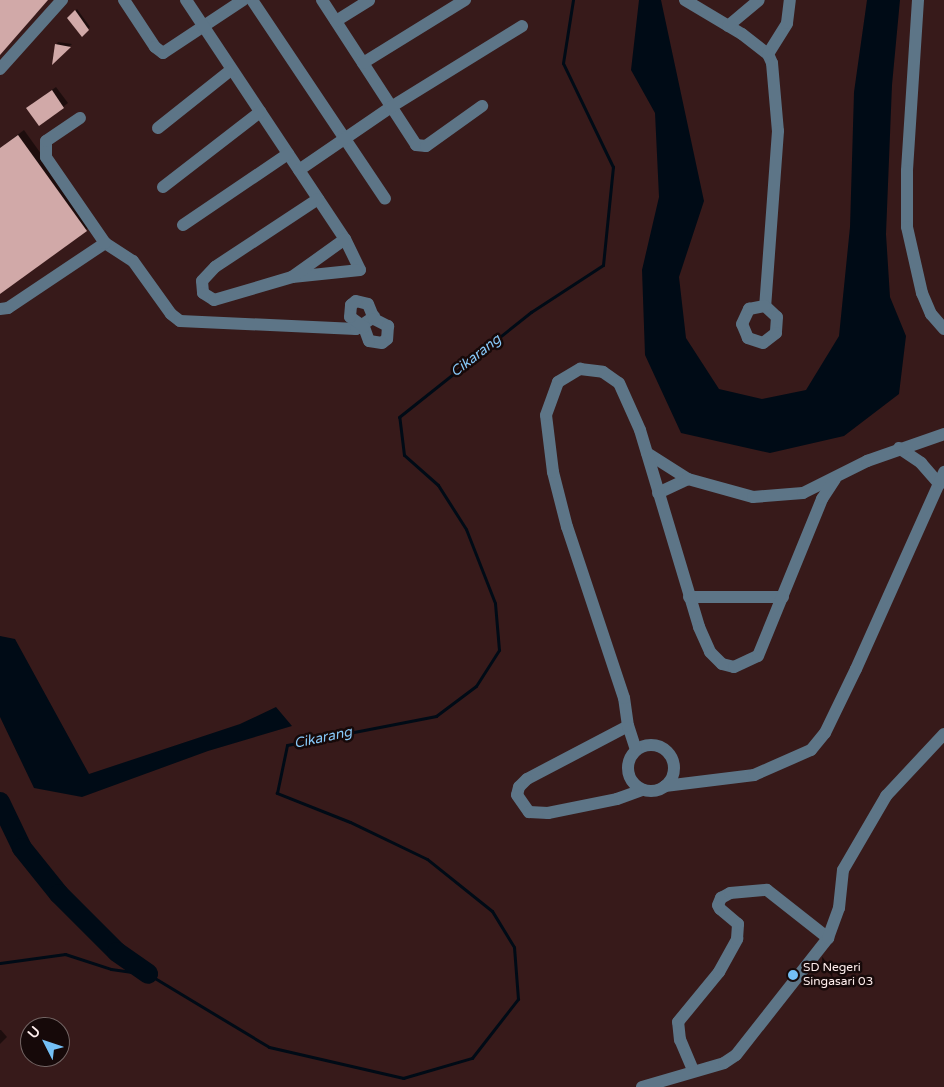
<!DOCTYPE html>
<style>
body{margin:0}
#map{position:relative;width:944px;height:1087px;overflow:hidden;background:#371a1a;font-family:"Varela Round",sans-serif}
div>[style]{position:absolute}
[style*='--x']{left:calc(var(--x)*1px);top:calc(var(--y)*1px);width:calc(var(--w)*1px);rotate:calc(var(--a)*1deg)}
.water>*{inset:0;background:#000b16}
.shadow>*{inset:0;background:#0007}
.stream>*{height:3px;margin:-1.5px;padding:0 1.5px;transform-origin:1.5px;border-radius:1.5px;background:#000b16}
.river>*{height:20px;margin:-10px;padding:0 10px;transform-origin:10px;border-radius:10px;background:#000b16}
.building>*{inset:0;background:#d1a9a8}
.minor>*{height:12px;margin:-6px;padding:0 6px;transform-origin:6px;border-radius:6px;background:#5d7587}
.minor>.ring{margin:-6px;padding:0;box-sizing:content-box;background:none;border:12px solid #5d7587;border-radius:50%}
.dots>*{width:14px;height:14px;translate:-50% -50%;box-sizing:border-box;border:2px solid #160909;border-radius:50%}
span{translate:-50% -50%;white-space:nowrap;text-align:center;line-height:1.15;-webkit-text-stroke:5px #160909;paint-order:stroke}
.poi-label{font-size:12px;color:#ffeeed}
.left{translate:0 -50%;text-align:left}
.water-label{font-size:14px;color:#87c8f8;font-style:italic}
.north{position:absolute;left:20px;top:1017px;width:50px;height:50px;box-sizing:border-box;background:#160909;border:1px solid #736564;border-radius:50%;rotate:311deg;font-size:14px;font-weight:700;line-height:20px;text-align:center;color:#ffeeed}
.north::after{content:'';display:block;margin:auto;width:18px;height:22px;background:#74c0f6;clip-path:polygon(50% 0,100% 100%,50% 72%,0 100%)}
</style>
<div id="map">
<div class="water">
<i style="clip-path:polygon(639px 0,661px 0,704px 201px,679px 277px,686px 338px,719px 389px,762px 399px,806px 390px,839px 336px,850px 227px,854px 92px,867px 0,900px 0,892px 85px,886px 234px,890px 297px,906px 336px,899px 394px,844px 436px,770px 453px,681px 433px,645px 355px,642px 270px,659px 197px,655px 113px,631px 70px)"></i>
<i style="clip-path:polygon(0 636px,15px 639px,89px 774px,240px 724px,276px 707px,292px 726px,208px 751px,82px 797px,34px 788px,0 717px)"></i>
</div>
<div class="shadow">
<i style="clip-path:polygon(77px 9px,90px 27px,82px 35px,69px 18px)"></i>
<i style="clip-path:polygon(58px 42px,72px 44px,53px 61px,56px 45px)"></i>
<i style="clip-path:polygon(56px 87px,68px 103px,39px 125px,32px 104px)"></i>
<i style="clip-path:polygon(24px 130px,92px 225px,0 293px,0 148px)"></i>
<i style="clip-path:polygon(1px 1030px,7px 1037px,0 1044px,0 1030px)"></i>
</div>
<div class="stream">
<i style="--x:0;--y:963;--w:66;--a:-7.9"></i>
<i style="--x:65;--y:954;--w:48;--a:18.1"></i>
<i style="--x:111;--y:969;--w:37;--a:8"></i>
<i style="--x:148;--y:974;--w:141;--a:31.1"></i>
<i style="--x:269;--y:1047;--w:138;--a:13"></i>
<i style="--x:403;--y:1078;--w:72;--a:-16.2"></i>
<i style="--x:472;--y:1058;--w:75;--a:-52.1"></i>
<i style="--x:518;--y:999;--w:52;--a:-94.4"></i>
<i style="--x:514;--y:947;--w:42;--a:-121.4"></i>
<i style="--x:492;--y:911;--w:83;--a:-141.3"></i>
<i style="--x:427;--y:859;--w:85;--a:-154.3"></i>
<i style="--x:350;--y:822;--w:79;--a:-158.3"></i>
<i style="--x:277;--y:793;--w:49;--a:-78.2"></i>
<i style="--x:287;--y:745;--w:152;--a:-11"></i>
<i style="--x:436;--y:716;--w:50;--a:-36.9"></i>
<i style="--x:476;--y:686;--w:43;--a:-57.4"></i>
<i style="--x:499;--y:650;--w:47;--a:-94.9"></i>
<i style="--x:495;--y:603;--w:79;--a:-111.4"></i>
<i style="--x:466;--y:529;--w:52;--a:-122.5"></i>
<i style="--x:438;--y:485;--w:45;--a:-138.6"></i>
<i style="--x:404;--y:455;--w:38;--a:-97"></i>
<i style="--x:399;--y:417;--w:169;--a:-38.5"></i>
<i style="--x:531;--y:312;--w:86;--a:-33.1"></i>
<i style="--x:603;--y:265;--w:99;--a:-84.2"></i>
<i style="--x:613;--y:167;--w:115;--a:-115.7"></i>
<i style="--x:563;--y:63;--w:64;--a:-81"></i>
</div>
<div class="river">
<i style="--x:0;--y:802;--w:51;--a:64.4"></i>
<i style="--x:22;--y:848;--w:59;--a:51.2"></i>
<i style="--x:59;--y:894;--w:82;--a:45"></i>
<i style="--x:117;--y:952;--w:38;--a:35"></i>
</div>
<div class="building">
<i style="clip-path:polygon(0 0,48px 0,0 55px)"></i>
<i style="clip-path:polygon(75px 10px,89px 30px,82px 37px,67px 18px)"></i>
<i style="clip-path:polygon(55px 44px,71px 47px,52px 65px)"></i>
<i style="clip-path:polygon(52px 90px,64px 108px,39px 126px,26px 108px)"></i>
<i style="clip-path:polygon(18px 135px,87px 231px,0 294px,0 148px)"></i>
</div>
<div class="minor">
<i style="--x:124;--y:0;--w:56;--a:56.6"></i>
<i style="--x:155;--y:47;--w:10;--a:37"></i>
<i style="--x:163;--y:53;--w:96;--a:-33.5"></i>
<i style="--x:186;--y:0;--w:287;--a:56.4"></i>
<i style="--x:345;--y:239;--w:34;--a:64"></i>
<i style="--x:360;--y:270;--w:68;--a:174.1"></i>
<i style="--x:252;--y:0;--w:239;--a:56.2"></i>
<i style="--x:322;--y:0;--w:173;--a:57"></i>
<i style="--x:416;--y:145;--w:10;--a:6"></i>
<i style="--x:426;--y:146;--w:69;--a:-35.5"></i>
<i style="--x:685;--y:0;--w:66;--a:30.8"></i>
<i style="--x:742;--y:34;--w:33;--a:38"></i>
<i style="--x:768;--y:54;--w:10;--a:66"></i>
<i style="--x:772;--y:63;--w:68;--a:85"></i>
<i style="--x:778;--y:131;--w:175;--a:94.2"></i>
<i style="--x:918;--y:0;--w:171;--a:93.7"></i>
<i style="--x:907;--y:171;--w:56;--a:90"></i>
<i style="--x:907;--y:227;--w:68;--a:77.2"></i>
<i style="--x:922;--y:293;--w:23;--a:67"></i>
<i style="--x:931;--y:314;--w:20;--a:49"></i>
<i style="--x:336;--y:21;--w:39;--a:-32"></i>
<i style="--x:728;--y:26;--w:40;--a:-40"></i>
<i style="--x:768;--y:54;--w:36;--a:-58"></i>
<i style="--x:787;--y:23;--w:23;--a:-83"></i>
<i style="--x:363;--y:63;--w:120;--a:-31.7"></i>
<i style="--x:0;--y:69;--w:93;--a:-48.1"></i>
<i style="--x:158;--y:128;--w:93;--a:-38.5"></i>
<i style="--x:299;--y:170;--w:112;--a:-34.4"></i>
<i style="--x:391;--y:107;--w:154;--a:-31.7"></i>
<i style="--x:163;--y:187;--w:123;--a:-37.7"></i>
<i style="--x:318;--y:199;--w:123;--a:146.6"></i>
<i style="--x:215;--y:267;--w:19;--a:133"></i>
<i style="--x:202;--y:281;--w:12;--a:85"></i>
<i style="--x:203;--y:293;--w:13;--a:32"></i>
<i style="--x:214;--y:300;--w:81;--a:-16.4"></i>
<i style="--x:292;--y:277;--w:65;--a:-35.6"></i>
<i style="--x:183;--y:225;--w:127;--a:-34.1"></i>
<i style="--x:105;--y:243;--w:33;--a:33"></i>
<i style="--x:133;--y:261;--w:65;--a:54.4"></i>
<i style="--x:171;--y:314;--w:11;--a:38"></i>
<i style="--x:180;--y:321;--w:176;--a:2.6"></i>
<i style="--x:356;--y:329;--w:22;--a:-34"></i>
<i style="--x:356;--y:301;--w:12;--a:14"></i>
<i style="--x:368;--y:304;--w:16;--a:68"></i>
<i style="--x:374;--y:319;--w:16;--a:27"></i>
<i style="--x:388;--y:326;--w:13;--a:94"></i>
<i style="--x:387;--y:339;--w:6;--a:141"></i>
<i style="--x:382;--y:343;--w:13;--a:-171"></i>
<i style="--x:369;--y:341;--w:15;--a:-110"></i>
<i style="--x:364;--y:327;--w:17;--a:-144"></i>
<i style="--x:350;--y:317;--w:12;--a:-85"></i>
<i style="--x:351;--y:305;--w:6;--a:-39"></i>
<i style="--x:765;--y:306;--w:16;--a:43"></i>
<i style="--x:777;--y:317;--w:16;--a:94"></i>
<i style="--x:776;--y:333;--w:16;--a:142"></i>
<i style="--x:763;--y:343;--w:16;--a:-162"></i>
<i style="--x:748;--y:338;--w:15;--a:-113"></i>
<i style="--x:742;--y:324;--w:17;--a:-65"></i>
<i style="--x:749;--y:309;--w:16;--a:-11"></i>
<i style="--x:0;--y:309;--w:8;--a:-7"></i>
<i style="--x:8;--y:308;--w:117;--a:-33.8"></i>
<i style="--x:105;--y:243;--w:104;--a:-124.5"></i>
<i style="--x:46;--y:157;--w:16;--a:-90"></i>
<i style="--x:46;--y:141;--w:41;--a:-34.1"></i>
<i style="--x:899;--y:448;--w:27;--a:34"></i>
<i style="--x:921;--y:463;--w:28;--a:49"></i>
<i style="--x:647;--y:453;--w:49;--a:32.4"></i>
<i style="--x:688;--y:479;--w:67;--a:15.5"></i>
<i style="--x:753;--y:497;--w:50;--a:-4.6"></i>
<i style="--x:803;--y:493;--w:72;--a:-26.6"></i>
<i style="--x:867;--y:461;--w:82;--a:-19.3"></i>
<i style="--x:658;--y:493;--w:33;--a:-25"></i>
<i style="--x:689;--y:597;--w:94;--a:0"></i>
<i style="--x:628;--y:726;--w:114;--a:152.3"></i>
<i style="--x:527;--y:779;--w:11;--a:135"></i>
<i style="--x:519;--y:787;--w:8;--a:104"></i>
<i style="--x:517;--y:795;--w:21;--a:55"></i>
<i style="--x:529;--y:812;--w:19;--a:3"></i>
<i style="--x:548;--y:813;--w:70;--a:-11.5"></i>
<i style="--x:617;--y:799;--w:27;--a:-20"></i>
<i class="ring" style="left:628px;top:745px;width:34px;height:34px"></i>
<i style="--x:636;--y:750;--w:25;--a:-108"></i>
<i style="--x:628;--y:726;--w:28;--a:-98"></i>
<i style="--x:624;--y:698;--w:180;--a:-108.4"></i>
<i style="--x:567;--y:527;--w:57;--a:-104.3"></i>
<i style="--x:553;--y:472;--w:57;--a:-97"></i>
<i style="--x:546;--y:415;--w:35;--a:-70"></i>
<i style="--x:558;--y:382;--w:26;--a:-31"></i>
<i style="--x:580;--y:369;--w:23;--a:7"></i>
<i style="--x:603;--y:372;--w:19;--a:35"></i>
<i style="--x:619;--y:383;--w:51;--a:65.9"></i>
<i style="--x:640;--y:430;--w:206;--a:73.3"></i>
<i style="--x:699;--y:627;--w:27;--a:66"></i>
<i style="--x:710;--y:652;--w:17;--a:45"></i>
<i style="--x:722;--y:664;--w:12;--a:14"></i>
<i style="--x:734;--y:667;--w:26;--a:-25"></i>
<i style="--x:758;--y:656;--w:170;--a:-67.8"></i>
<i style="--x:822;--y:499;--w:24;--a:-57"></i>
<i style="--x:665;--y:786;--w:90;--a:-7"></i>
<i style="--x:754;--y:775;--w:62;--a:-23.7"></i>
<i style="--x:811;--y:750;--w:22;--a:-51"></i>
<i style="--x:825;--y:733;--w:71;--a:-64.2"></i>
<i style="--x:856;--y:669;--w:216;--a:-65.9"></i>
<i style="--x:693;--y:1070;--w:33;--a:-113"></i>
<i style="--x:680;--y:1040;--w:18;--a:-96"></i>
<i style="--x:678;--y:1022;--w:65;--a:-50.6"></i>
<i style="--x:719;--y:972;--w:38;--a:-61"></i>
<i style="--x:737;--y:939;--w:15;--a:-86"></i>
<i style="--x:738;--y:924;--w:23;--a:-140"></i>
<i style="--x:720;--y:909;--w:4;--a:-117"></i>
<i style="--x:718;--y:905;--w:8;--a:-67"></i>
<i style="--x:721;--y:898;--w:10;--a:-29"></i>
<i style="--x:730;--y:893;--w:37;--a:-5"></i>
<i style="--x:767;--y:890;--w:78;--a:38.2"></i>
<i style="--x:642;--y:1087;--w:85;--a:-16.3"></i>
<i style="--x:724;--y:1063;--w:14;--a:-34"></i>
<i style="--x:736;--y:1055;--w:149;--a:-51.8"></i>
<i style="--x:828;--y:938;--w:32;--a:-70"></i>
<i style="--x:839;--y:908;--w:38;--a:-84"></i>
<i style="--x:843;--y:870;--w:86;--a:-59.8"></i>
<i style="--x:886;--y:796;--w:85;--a:-46.9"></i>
</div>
<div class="dots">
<i style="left:793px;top:975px;background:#74c0f6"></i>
</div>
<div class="poi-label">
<span class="left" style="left:803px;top:975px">SD Negeri<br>Singasari 03</span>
</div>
<div class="water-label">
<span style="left:476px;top:356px;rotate:-38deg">Cikarang</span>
<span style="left:323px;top:738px;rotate:-12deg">Cikarang</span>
</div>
<div class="north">U</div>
</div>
